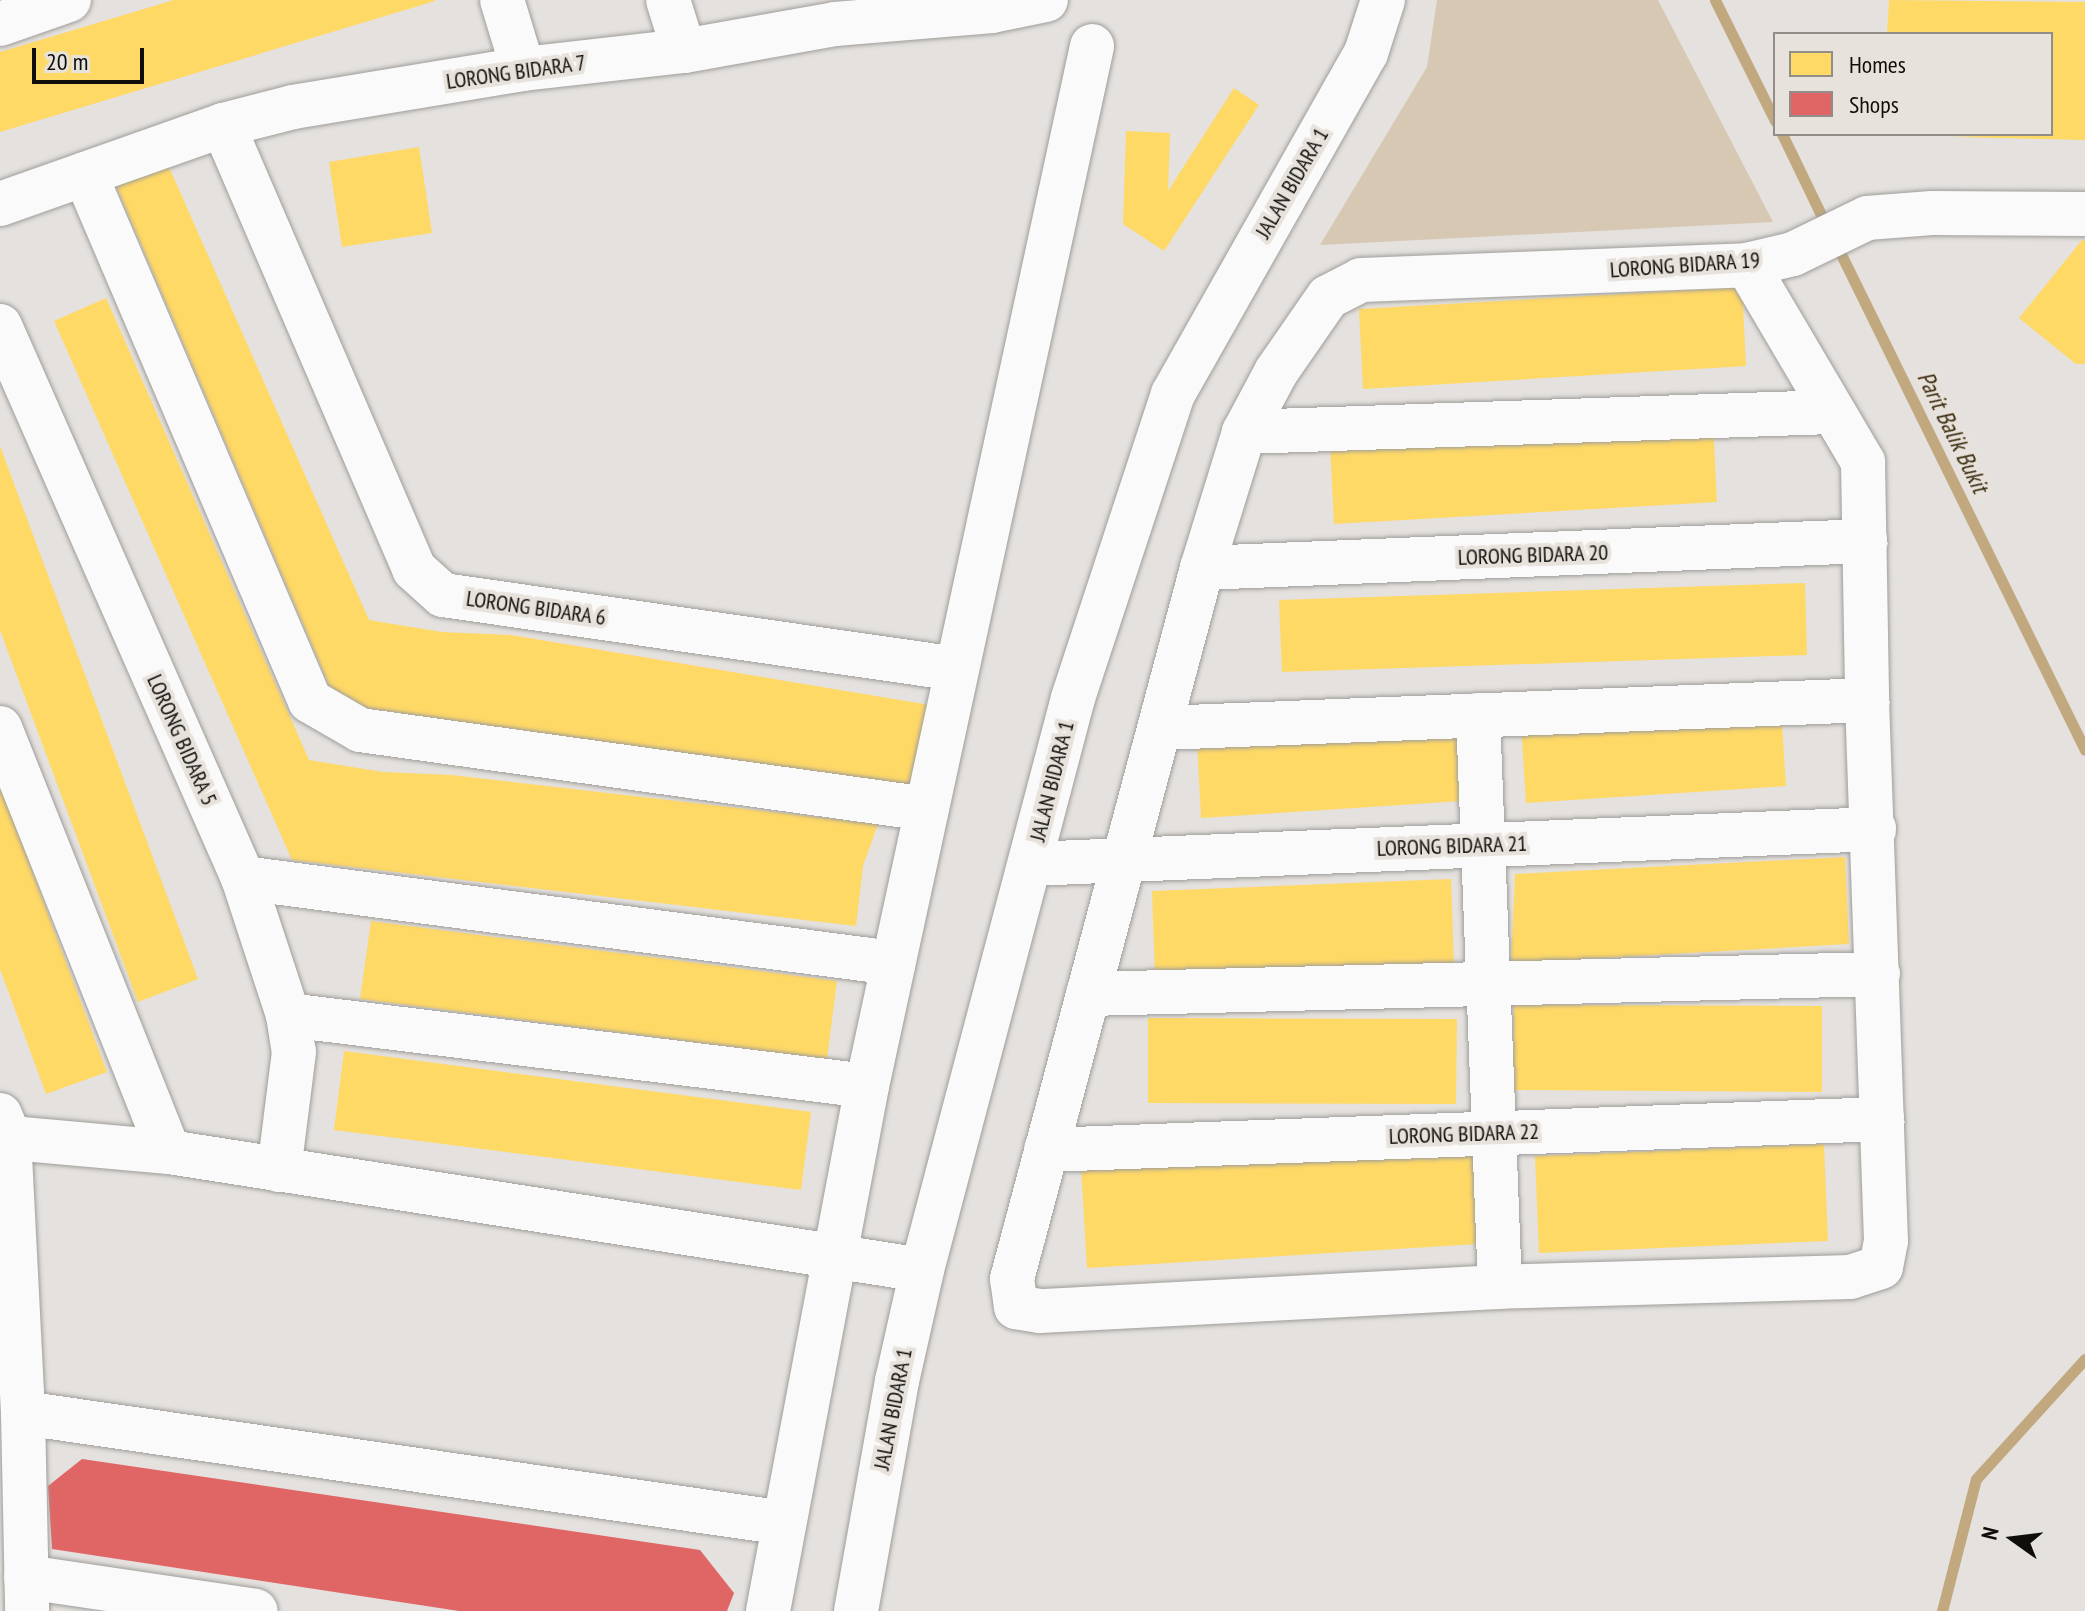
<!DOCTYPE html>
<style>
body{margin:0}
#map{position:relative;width:2085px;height:1611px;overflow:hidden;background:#e4e1de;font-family:"PT Sans Narrow",sans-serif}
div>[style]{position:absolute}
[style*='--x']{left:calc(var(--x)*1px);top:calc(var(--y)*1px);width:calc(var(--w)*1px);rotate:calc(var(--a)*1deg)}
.green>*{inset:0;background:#d7c8b3}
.homes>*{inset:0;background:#ffd966}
.shops>*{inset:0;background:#e06666}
.stream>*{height:11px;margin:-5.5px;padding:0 5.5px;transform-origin:5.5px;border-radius:5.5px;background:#c2a87e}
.roads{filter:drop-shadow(0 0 2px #9f9d9a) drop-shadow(0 0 2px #9f9d9a)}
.minor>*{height:44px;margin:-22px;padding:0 22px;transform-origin:22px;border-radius:22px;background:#fbfafa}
span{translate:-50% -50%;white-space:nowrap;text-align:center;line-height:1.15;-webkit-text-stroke:8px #e7e2db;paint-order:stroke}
.street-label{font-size:22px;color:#0f0e0b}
.water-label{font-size:24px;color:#3e2d12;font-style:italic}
.legend{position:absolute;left:1773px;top:32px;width:280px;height:104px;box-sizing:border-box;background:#e7e2db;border:2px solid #918d88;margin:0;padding:10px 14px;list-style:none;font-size:24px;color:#0f0e0b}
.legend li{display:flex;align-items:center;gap:16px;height:40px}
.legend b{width:40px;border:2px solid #918d88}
.north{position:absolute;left:1973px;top:1499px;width:80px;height:80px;-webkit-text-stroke:6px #e7e2db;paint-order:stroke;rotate:284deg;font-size:22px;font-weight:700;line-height:32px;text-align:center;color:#0f0e0b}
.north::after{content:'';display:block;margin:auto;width:28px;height:36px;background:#0f0e0b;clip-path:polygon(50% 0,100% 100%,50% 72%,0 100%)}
.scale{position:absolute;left:32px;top:48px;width:112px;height:36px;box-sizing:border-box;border:4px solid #0f0e0b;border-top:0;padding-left:10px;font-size:24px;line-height:28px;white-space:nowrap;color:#0f0e0b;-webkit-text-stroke:6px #e7e2db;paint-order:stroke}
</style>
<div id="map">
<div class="green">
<i style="clip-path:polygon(1437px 0,1658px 0,1773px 222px,1320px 245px,1427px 67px)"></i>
</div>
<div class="homes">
<i style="clip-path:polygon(174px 0,435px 0,435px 1px,0 132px,0 52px)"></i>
<i style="clip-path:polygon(1889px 0,2085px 2px,2085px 140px,1951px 137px,2051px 134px,2051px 34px,1887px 34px)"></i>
<i style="clip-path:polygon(1234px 88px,1259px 105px,1164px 251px,1123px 224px,1126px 131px,1170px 133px,1168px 191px)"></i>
<i style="clip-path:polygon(419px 147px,432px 233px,342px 247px,329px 162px)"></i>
<i style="clip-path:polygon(165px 158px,369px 620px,442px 632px,511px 635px,930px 705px,915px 787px,337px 704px,114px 181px)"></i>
<i style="clip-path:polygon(2082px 240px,2085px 240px,2085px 364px,2076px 364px,2019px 318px)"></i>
<i style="clip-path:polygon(1742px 287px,1746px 366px,1363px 389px,1359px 309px)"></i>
<i style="clip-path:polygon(106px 298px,309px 760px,383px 772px,451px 775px,878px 824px,863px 866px,856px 926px,292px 860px,54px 321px)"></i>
<i style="clip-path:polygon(1713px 422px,1717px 502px,1334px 524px,1330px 444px)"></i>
<i style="clip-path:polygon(0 446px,198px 979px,138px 1002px,0 630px)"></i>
<i style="clip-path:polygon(1805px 583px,1807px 655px,1282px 672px,1279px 600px)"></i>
<i style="clip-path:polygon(1781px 708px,1786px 786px,1526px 803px,1521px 725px)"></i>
<i style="clip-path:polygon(1457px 723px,1462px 801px,1201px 818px,1197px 741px)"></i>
<i style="clip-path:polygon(0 785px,107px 1072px,46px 1094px,0 969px)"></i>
<i style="clip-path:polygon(1845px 857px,1849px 944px,1511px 963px,1515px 874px)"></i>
<i style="clip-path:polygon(1451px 879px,1454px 966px,1155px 978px,1152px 891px)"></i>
<i style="clip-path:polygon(371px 921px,837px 981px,827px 1059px,360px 999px)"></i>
<i style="clip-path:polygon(1514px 1005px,1822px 1006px,1822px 1092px,1513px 1090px)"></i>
<i style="clip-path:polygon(1148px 1018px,1457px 1019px,1456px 1104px,1148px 1103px)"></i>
<i style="clip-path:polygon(344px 1051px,811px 1112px,801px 1190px,334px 1130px)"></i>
<i style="clip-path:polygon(1824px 1144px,1828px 1241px,1539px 1253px,1535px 1156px)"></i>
<i style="clip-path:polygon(1473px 1145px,1478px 1244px,1087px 1268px,1081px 1168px)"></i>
</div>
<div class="shops">
<i style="clip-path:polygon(82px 1459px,700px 1550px,734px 1593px,727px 1611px,459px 1611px,52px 1549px,48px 1486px)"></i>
</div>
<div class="stream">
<i style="--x:1715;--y:0;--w:135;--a:63.6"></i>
<i style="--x:1782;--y:134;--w:103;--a:64.2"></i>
<i style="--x:1835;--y:242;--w:566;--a:63.8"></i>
<i style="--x:1942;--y:1611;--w:136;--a:-75.6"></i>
<i style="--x:1976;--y:1479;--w:162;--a:-47.8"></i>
</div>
<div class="roads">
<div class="minor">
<i style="--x:502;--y:0;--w:72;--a:73.1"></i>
<i style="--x:668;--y:0;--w:53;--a:72.6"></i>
<i style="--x:0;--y:24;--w:73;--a:-19.2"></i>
<i style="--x:223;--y:125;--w:483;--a:66.7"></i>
<i style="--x:414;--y:569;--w:39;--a:42"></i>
<i style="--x:443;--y:595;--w:519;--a:8.19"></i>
<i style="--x:85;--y:174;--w:573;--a:66.88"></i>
<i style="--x:310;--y:701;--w:58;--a:30.1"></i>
<i style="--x:360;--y:730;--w:572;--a:7.93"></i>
<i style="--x:0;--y:204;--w:237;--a:-19.5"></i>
<i style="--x:223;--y:125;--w:72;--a:-14.4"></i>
<i style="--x:293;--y:107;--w:233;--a:-9.4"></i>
<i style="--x:523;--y:69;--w:162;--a:-6.4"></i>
<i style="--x:684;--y:51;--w:153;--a:-10.1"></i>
<i style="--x:835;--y:24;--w:158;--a:-4.7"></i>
<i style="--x:992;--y:11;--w:55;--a:-11.5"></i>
<i style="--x:1747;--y:265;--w:229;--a:59.5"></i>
<i style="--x:1863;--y:462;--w:238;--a:89"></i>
<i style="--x:1867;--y:700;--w:541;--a:87.99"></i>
<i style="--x:1886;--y:1241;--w:26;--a:101"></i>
<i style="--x:1881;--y:1267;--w:32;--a:162"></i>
<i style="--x:1851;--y:1277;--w:351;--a:178.4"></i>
<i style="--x:1500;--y:1287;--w:461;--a:177"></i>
<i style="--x:1040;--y:1311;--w:24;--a:-171"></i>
<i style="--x:1016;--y:1307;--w:28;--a:-98"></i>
<i style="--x:1012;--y:1279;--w:736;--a:-75.04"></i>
<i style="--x:1202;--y:568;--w:142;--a:-72.8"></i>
<i style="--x:1244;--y:432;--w:68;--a:-61.9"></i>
<i style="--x:1276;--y:372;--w:91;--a:-55.3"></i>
<i style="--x:1328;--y:297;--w:37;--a:-27"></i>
<i style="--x:1361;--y:280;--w:386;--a:-2.2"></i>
<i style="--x:1747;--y:265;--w:47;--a:-13.4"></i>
<i style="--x:1793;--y:254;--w:82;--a:-25.9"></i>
<i style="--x:1867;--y:218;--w:65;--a:-4.4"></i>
<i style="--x:1932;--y:213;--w:153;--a:0.4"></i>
<i style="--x:0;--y:326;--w:603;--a:66.24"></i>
<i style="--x:243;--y:878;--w:144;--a:71.8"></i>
<i style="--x:288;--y:1015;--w:37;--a:81"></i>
<i style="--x:294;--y:1052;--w:119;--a:97.2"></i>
<i style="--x:1244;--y:432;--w:588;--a:-1.95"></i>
<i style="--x:1202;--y:568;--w:664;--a:-2.33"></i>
<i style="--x:1478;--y:715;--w:572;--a:87.8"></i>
<i style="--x:0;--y:728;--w:456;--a:68.3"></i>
<i style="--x:1162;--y:728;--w:706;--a:-2.27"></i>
<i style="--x:1030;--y:864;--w:845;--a:-2.37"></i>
<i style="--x:243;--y:878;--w:656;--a:7.45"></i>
<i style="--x:1088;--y:994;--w:790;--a:-1.45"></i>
<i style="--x:288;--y:1015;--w:583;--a:6.99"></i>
<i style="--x:0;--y:1115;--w:23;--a:67"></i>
<i style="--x:9;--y:1136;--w:277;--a:87.1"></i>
<i style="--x:23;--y:1413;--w:198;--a:88.8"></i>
<i style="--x:0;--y:1137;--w:170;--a:5.1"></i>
<i style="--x:169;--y:1152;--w:762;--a:8.91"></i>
<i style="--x:1046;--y:1150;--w:837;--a:-2.12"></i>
<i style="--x:23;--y:1413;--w:769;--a:8.22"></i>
<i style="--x:26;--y:1577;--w:232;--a:8.4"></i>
<i style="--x:768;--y:1611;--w:534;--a:-79.32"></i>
<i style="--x:867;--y:1086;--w:1064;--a:-77.79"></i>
<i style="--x:856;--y:1611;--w:234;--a:-79.9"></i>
<i style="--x:897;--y:1381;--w:114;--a:-77.3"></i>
<i style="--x:922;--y:1270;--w:592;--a:-75.21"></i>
<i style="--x:1073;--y:698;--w:320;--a:-71.8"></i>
<i style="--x:1173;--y:394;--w:392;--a:-60.5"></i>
<i style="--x:1366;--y:53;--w:56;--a:-72.2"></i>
</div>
</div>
<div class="street-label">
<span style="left:516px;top:72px;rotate:-8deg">LORONG BIDARA 7</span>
<span style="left:1292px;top:183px;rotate:-60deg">JALAN BIDARA 1</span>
<span style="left:1685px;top:265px;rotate:-4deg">LORONG BIDARA 19</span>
<span style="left:1533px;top:555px;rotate:-2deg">LORONG BIDARA 20</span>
<span style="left:536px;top:608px;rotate:8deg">LORONG BIDARA 6</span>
<span style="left:182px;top:740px;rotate:66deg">LORONG BIDARA 5</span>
<span style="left:1052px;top:781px;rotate:-76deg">JALAN BIDARA 1</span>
<span style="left:1452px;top:846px;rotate:-2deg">LORONG BIDARA 21</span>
<span style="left:1464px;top:1134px;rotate:-2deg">LORONG BIDARA 22</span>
<span style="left:893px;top:1409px;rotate:-79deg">JALAN BIDARA 1</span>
</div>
<div class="water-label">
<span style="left:1953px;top:432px;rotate:64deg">Parit Balik Bukit</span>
</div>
<ul class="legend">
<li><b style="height:22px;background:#ffd966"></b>Homes</li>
<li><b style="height:22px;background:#e06666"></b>Shops</li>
</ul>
<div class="north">N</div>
<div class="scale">20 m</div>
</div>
